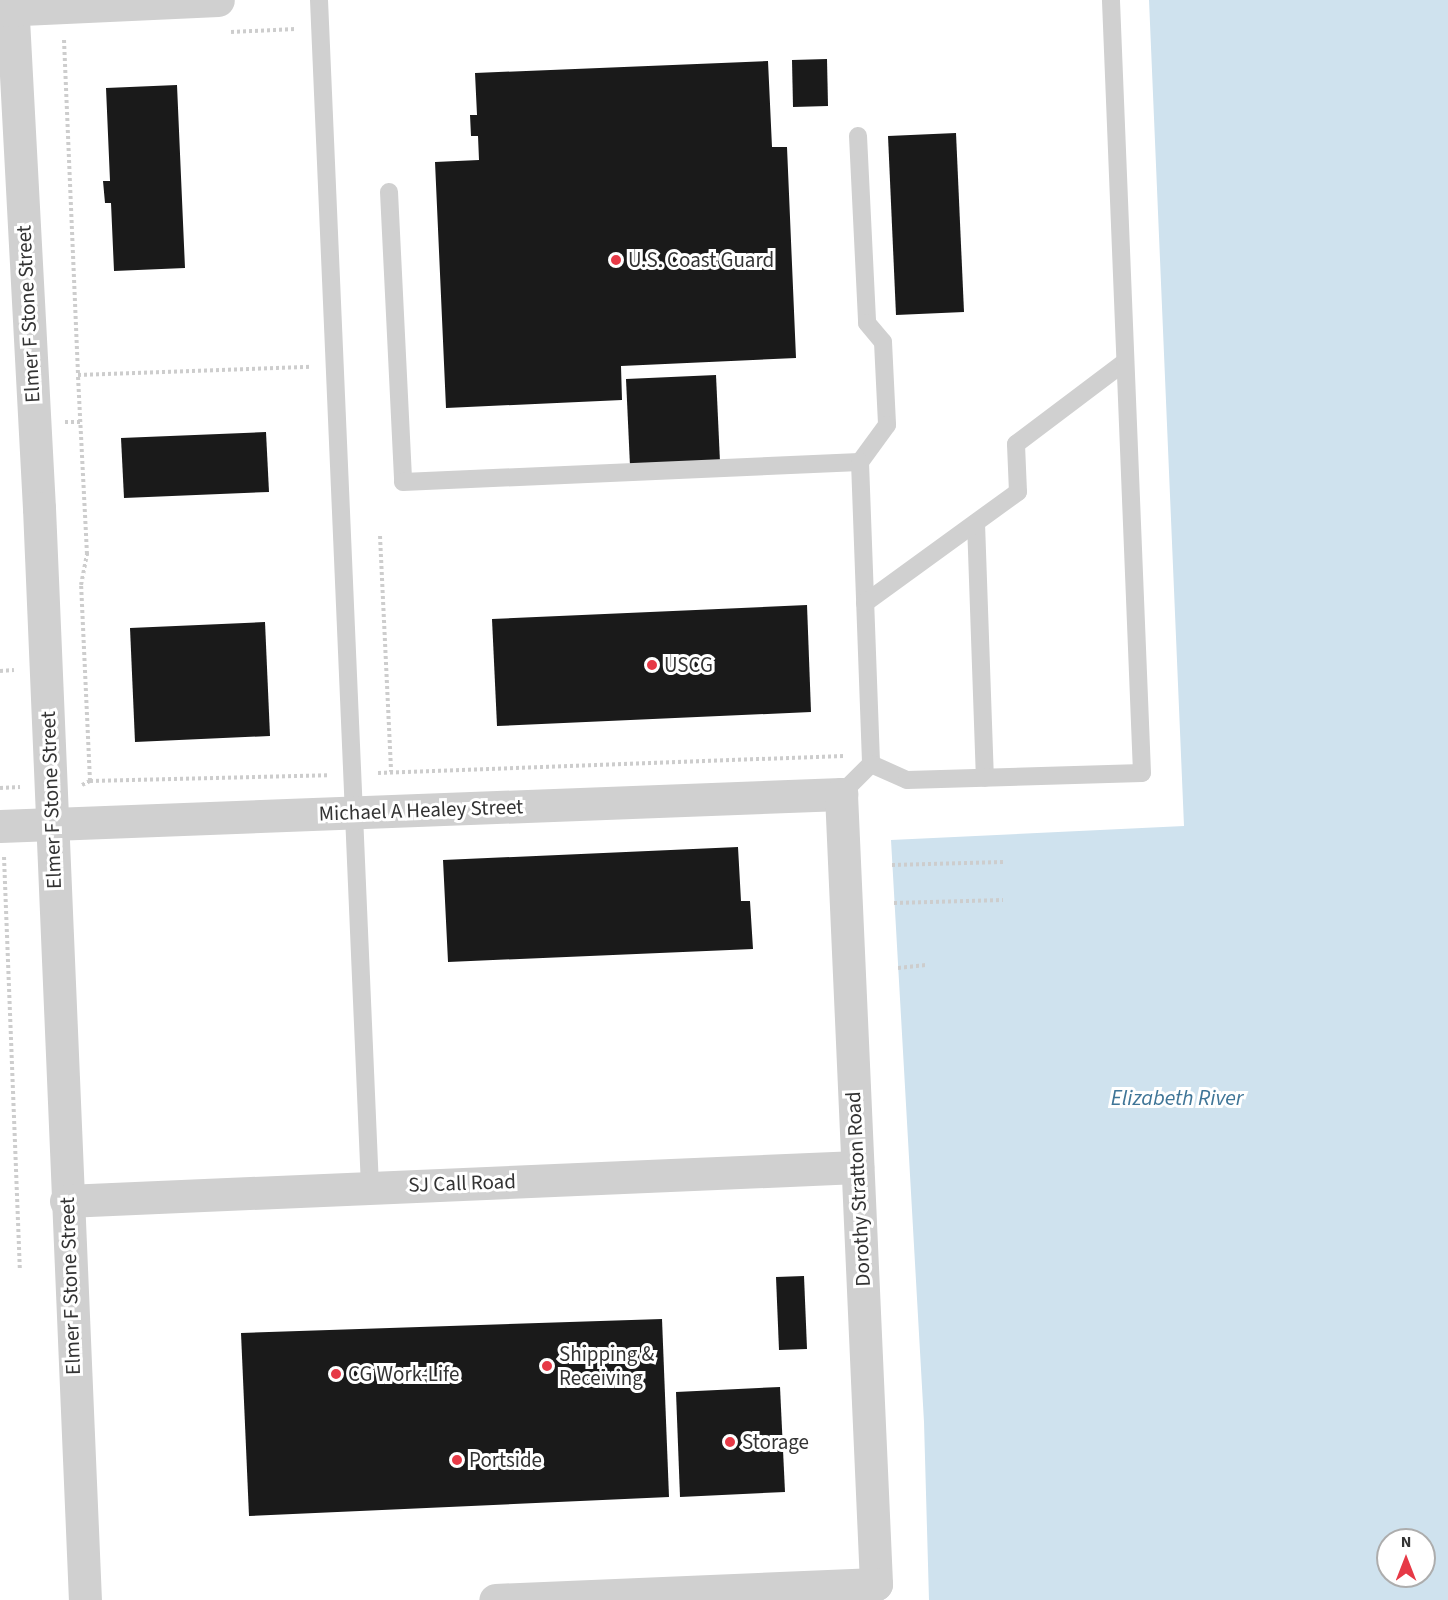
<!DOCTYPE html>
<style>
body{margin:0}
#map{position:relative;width:1448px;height:1600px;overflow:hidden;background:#fff;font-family:"Source Sans 3",sans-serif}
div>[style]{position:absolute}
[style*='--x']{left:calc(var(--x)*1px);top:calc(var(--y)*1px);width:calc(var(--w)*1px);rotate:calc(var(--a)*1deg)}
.water>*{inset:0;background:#cfe2ee}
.building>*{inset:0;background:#1a1a1a}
.path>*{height:4px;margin-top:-2px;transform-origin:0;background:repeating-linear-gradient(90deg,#cdcdcd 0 3px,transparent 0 6px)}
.service>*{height:18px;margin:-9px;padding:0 9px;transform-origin:9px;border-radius:9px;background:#d0d0d0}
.minor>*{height:33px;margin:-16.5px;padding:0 16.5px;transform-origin:16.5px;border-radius:16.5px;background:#d0d0d0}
.dots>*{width:16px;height:16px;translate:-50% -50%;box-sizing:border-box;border:3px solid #fff;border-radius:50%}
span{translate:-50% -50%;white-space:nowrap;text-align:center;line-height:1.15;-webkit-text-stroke:6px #fff;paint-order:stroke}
.poi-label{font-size:21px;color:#333}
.left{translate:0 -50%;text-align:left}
.street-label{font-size:21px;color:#333}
.water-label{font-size:22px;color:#3f7597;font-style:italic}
.north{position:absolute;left:1376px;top:1528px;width:60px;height:60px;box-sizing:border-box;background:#fff;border:2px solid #adadad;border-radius:50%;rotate:0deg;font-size:16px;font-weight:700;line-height:24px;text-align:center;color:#333}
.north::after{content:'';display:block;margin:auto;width:21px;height:27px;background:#e63946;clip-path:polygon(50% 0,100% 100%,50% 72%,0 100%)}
</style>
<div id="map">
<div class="water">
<i style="clip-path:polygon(evenodd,1149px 0,1448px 0,1448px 1600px,929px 1600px,924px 1422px,891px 840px,1184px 826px,1149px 0,1388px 1540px,1424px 1540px,1424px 1576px,1388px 1576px,1388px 1540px)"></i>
</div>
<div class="building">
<i style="clip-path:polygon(827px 59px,828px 106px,793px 107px,792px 60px)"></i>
<i style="clip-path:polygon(768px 61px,772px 147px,787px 147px,796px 358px,621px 366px,622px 400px,446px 408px,435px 162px,479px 160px,478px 136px,471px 136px,470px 115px,477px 115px,475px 73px)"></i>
<i style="clip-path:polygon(177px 85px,185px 268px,114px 271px,111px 203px,105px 203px,103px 181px,110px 181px,106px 88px)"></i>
<i style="clip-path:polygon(956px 133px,964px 312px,896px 315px,888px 136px)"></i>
<i style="clip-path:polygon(716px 375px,720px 462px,630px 466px,626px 379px)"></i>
<i style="clip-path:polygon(266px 432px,269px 492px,124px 498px,121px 438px)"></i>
<i style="clip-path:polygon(807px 605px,811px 712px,497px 726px,492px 619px)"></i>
<i style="clip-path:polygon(265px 622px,270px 736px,135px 742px,130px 628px)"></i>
<i style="clip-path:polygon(738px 847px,741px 901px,750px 901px,753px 949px,448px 962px,443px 860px)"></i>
<i style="clip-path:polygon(804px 1276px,807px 1349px,779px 1350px,776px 1277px)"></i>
<i style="clip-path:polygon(662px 1319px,669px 1497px,249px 1516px,241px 1333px)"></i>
<i style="clip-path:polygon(780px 1387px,785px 1492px,680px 1497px,676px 1392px)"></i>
</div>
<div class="path">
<i style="--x:231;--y:32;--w:64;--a:-2.7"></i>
<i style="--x:64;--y:40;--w:335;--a:87.6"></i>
<i style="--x:65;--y:422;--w:15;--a:0"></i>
<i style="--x:380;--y:536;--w:236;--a:87.3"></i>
<i style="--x:0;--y:671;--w:14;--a:-4"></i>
<i style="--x:378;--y:773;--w:466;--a:-2.1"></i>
<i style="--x:90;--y:781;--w:196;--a:-92.6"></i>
<i style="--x:81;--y:585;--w:32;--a:-79"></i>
<i style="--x:87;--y:554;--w:179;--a:-92.9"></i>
<i style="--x:78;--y:375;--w:234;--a:-2"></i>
<i style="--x:82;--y:785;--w:9;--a:-27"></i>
<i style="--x:90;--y:781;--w:238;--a:-1.4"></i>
<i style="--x:0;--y:788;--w:20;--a:-3"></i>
<i style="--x:4;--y:857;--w:413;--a:87.8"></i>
<i style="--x:892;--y:865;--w:111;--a:-1.5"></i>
<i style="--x:894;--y:903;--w:109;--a:-1.6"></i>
<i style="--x:898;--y:968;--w:28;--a:-6"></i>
</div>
<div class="service">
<i style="--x:319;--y:0;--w:1188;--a:87.54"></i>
<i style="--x:858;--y:136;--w:187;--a:87.2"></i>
<i style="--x:867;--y:323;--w:25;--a:50"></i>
<i style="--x:883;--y:342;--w:83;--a:87.2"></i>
<i style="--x:887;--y:425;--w:46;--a:126.1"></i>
<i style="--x:389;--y:192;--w:290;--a:87.2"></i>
<i style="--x:403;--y:482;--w:457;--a:-2.5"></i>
<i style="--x:860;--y:462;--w:302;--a:87.9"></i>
<i style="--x:871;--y:764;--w:42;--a:135"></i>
<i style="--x:976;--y:523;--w:255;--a:88"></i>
<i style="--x:865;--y:603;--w:189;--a:-36"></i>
<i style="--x:1018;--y:492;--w:48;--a:-92.4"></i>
<i style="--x:1016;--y:444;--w:136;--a:-37"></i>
<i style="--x:871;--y:764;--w:39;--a:24"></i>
<i style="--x:907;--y:780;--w:235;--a:-1.7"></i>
<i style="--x:1142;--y:773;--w:774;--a:-92.3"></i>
</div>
<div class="minor">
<i style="--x:12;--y:0;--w:509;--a:86.96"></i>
<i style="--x:39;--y:508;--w:1093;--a:87.59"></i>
<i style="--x:0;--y:10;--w:218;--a:-2.6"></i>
<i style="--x:0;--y:826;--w:842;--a:-2.18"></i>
<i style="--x:841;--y:794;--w:791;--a:87.46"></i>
<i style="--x:876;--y:1584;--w:381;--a:177.6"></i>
<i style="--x:66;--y:1201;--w:792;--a:-2.46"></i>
</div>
<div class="dots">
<i style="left:616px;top:260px;background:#e63946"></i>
<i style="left:652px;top:665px;background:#e63946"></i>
<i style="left:547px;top:1366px;background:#e63946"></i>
<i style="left:336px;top:1374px;background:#e63946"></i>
<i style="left:730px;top:1442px;background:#e63946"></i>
<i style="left:457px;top:1460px;background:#e63946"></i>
</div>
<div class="poi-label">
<span class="left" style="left:628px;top:260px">U.S. Coast Guard</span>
<span class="left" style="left:664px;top:665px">USCG</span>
<span class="left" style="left:559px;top:1366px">Shipping &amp;<br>Receiving</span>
<span class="left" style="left:348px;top:1374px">CG Work-Life</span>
<span class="left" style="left:742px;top:1442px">Storage</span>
<span class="left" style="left:469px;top:1460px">Portside</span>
</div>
<div class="street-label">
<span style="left:28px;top:314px;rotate:-93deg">Elmer F Stone Street</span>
<span style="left:51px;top:800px;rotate:-92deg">Elmer F Stone Street</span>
<span style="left:421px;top:810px;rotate:-2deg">Michael A Healey Street</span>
<span style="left:462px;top:1183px;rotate:-2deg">SJ Call Road</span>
<span style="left:858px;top:1189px;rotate:-93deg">Dorothy Stratton Road</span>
<span style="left:70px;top:1286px;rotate:-92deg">Elmer F Stone Street</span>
</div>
<div class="water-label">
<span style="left:1177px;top:1099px">Elizabeth River</span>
</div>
<div class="north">N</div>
</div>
